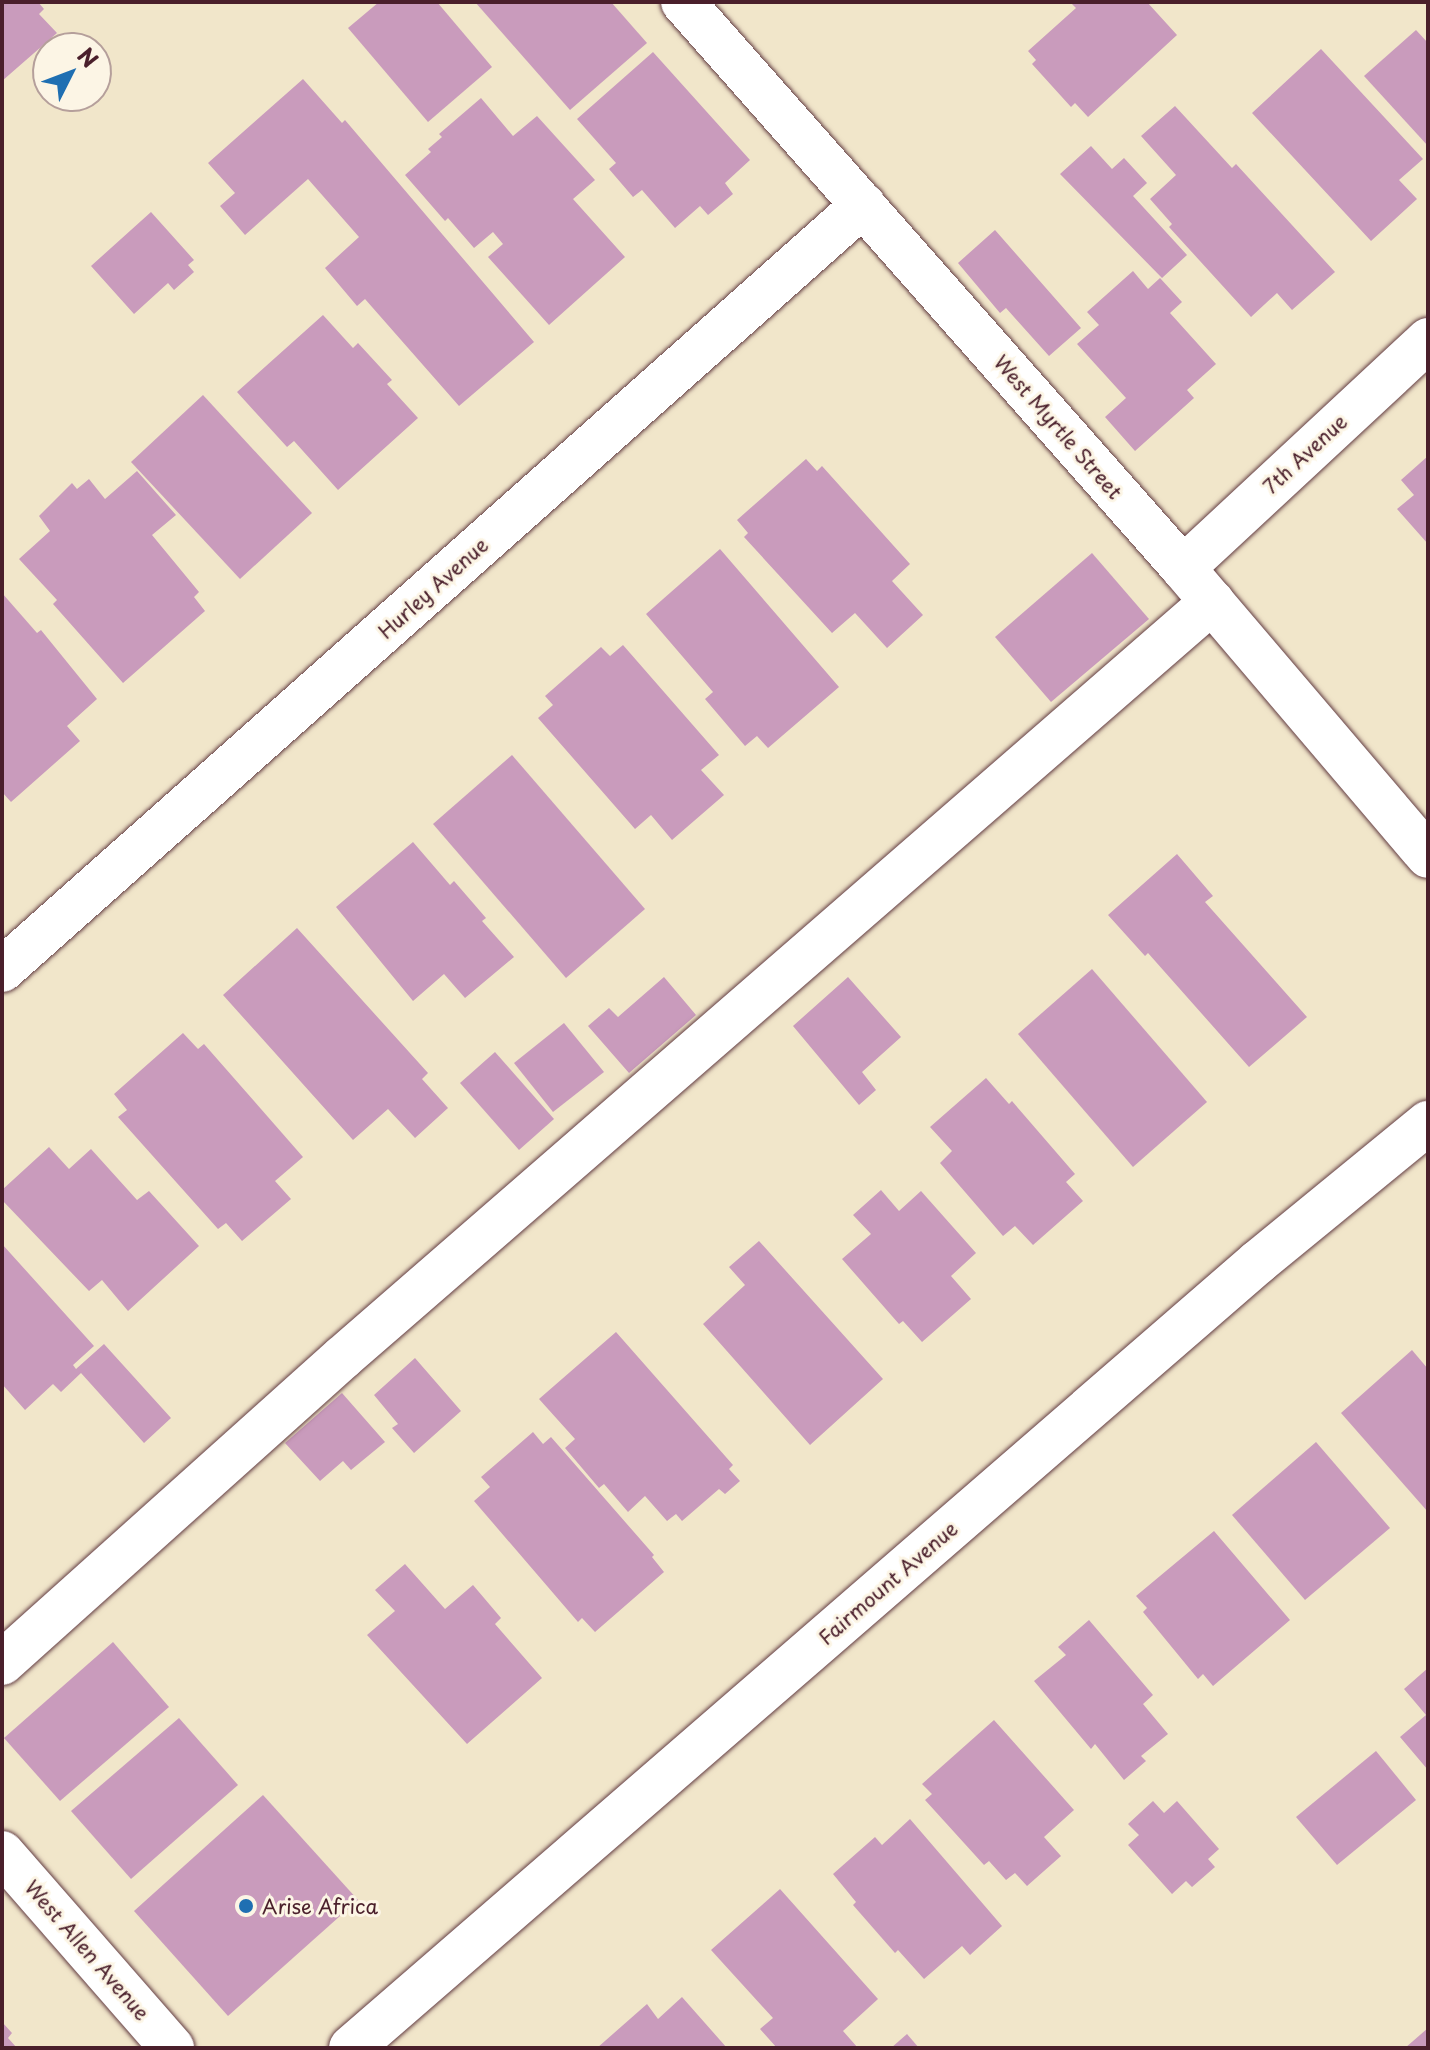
<!DOCTYPE html>
<style>
body{margin:0}
#map{position:relative;width:1430px;height:2050px;overflow:hidden;background:#f1e6ca;font-family:"Playpen Sans",sans-serif}
div>[style]{position:absolute}
[style*='--x']{left:calc(var(--x)*1px);top:calc(var(--y)*1px);width:calc(var(--w)*1px);rotate:calc(var(--a)*1deg)}
.building>*{inset:0;background:#c99bbc}
.roads{filter:drop-shadow(0 0 2px #633d43) drop-shadow(0 0 2px #633d43)}
.minor>*{height:44px;margin:-22px;padding:0 22px;transform-origin:22px;border-radius:22px;background:#fff}
.dots>*{width:22px;height:22px;translate:-50% -50%;box-sizing:border-box;border:4px solid #fcf5e5;border-radius:50%}
span{translate:-50% -50%;white-space:nowrap;text-align:center;line-height:1.15;-webkit-text-stroke:6px #fcf5e5;paint-order:stroke}
.street-label{font-size:20px;color:#4a1f2b}
.poi-label{font-size:20px;color:#4a1f2b}
.left{translate:0 -50%;text-align:left}
.frame{position:absolute;inset:0;border:4px solid #4a1f2b;pointer-events:none}
.north{position:absolute;left:32px;top:32px;width:80px;height:80px;box-sizing:border-box;background:#fcf5e5;border:2px solid #b59f9b;border-radius:50%;rotate:48deg;font-size:22px;font-weight:700;line-height:32px;text-align:center;color:#4a1f2b}
.north::after{content:'';display:block;margin:auto;width:28px;height:36px;background:#1f6fb2;clip-path:polygon(50% 0,100% 100%,50% 72%,0 100%)}
</style>
<div id="map">
<div class="building">
<i style="clip-path:polygon(2px 2px,38px 2px,44px 9px,39px 14px,57px 33px,2px 81px)"></i>
<i style="clip-path:polygon(379px 2px,437px 2px,492px 67px,428px 122px,348px 28px)"></i>
<i style="clip-path:polygon(475px 2px,611px 2px,647px 43px,570px 110px)"></i>
<i style="clip-path:polygon(1070px 2px,1147px 2px,1177px 35px,1088px 117px,1075px 103px,1071px 107px,1032px 64px,1036px 60px,1028px 51px,1076px 8px)"></i>
<i style="clip-path:polygon(1416px 30px,1428px 43px,1428px 146px,1364px 76px)"></i>
<i style="clip-path:polygon(1321px 49px,1423px 159px,1399px 180px,1417px 199px,1371px 241px,1252px 113px)"></i>
<i style="clip-path:polygon(653px 52px,750px 160px,725px 183px,733px 194px,708px 215px,700px 206px,675px 228px,642px 190px,633px 197px,609px 169px,616px 163px,577px 119px)"></i>
<i style="clip-path:polygon(303px 79px,342px 123px,345px 120px,534px 342px,459px 406px,365px 299px,357px 306px,325px 268px,359px 237px,308px 179px,245px 235px,220px 206px,235px 193px,208px 163px)"></i>
<i style="clip-path:polygon(481px 98px,513px 136px,537px 116px,595px 180px,573px 199px,625px 257px,549px 325px,488px 257px,503px 244px,493px 232px,474px 248px,448px 218px,445px 221px,405px 175px,431px 152px,428px 149px,442px 137px,439px 134px)"></i>
<i style="clip-path:polygon(1175px 106px,1232px 168px,1236px 164px,1335px 272px,1292px 310px,1277px 293px,1251px 317px,1169px 227px,1172px 224px,1150px 199px,1176px 175px,1141px 136px)"></i>
<i style="clip-path:polygon(1091px 146px,1112px 169px,1124px 158px,1147px 183px,1133px 196px,1187px 255px,1162px 278px,1060px 174px)"></i>
<i style="clip-path:polygon(151px 212px,194px 260px,188px 265px,194px 272px,174px 290px,168px 283px,134px 314px,91px 266px)"></i>
<i style="clip-path:polygon(995px 230px,1081px 328px,1049px 356px,1006px 308px,1000px 313px,958px 263px)"></i>
<i style="clip-path:polygon(1133px 271px,1148px 289px,1160px 278px,1182px 302px,1170px 313px,1216px 364px,1187px 390px,1194px 398px,1135px 451px,1105px 417px,1126px 398px,1077px 344px,1099px 325px,1087px 312px)"></i>
<i style="clip-path:polygon(323px 315px,353px 348px,358px 343px,392px 380px,387px 384px,418px 418px,338px 490px,294px 441px,287px 447px,237px 392px)"></i>
<i style="clip-path:polygon(203px 395px,312px 513px,240px 579px,131px 462px)"></i>
<i style="clip-path:polygon(1428px 456px,1428px 544px,1397px 509px,1414px 495px,1401px 480px)"></i>
<i style="clip-path:polygon(806px 459px,817px 471px,822px 466px,910px 564px,892px 581px,923px 615px,887px 648px,855px 613px,832px 633px,744px 537px,748px 533px,737px 520px)"></i>
<i style="clip-path:polygon(137px 471px,176px 515px,152px 535px,199px 592px,194px 597px,205px 611px,123px 683px,53px 604px,57px 600px,19px 559px,50px 531px,39px 516px,72px 483px,77px 489px,89px 479px,105px 499px)"></i>
<i style="clip-path:polygon(720px 549px,839px 687px,768px 748px,757px 736px,745px 746px,705px 699px,713px 692px,646px 614px)"></i>
<i style="clip-path:polygon(1092px 553px,1149px 619px,1051px 702px,995px 637px)"></i>
<i style="clip-path:polygon(2px 593px,37px 633px,41px 630px,97px 699px,67px 726px,80px 741px,11px 802px,2px 792px)"></i>
<i style="clip-path:polygon(623px 645px,719px 755px,701px 770px,724px 795px,672px 840px,651px 815px,635px 829px,538px 718px,553px 705px,545px 696px,601px 647px,610px 656px)"></i>
<i style="clip-path:polygon(512px 755px,645px 909px,566px 978px,433px 824px)"></i>
<i style="clip-path:polygon(413px 842px,450px 885px,454px 881px,486px 918px,482px 921px,514px 957px,465px 998px,444px 974px,413px 1001px,336px 907px)"></i>
<i style="clip-path:polygon(1177px 854px,1213px 896px,1205px 902px,1307px 1017px,1249px 1067px,1148px 953px,1145px 956px,1108px 915px)"></i>
<i style="clip-path:polygon(297px 928px,428px 1073px,422px 1079px,448px 1108px,415px 1138px,388px 1109px,353px 1140px,223px 995px)"></i>
<i style="clip-path:polygon(1092px 969px,1207px 1102px,1133px 1167px,1018px 1034px)"></i>
<i style="clip-path:polygon(664px 977px,696px 1015px,629px 1073px,588px 1026px,609px 1008px,618px 1017px)"></i>
<i style="clip-path:polygon(848px 977px,901px 1037px,862px 1072px,876px 1090px,859px 1105px,793px 1026px)"></i>
<i style="clip-path:polygon(564px 1023px,604px 1072px,553px 1112px,514px 1063px)"></i>
<i style="clip-path:polygon(183px 1033px,198px 1049px,204px 1044px,303px 1157px,275px 1181px,291px 1199px,242px 1241px,226px 1223px,218px 1229px,118px 1117px,127px 1110px,114px 1094px)"></i>
<i style="clip-path:polygon(495px 1052px,554px 1119px,519px 1150px,460px 1083px)"></i>
<i style="clip-path:polygon(986px 1078px,1009px 1104px,1012px 1101px,1075px 1174px,1066px 1182px,1083px 1201px,1033px 1245px,1015px 1226px,1003px 1236px,940px 1163px,952px 1151px,930px 1127px)"></i>
<i style="clip-path:polygon(49px 1147px,69px 1169px,91px 1149px,137px 1200px,149px 1191px,199px 1246px,128px 1311px,102px 1280px,89px 1291px,2px 1200px,2px 1190px)"></i>
<i style="clip-path:polygon(881px 1190px,899px 1211px,921px 1191px,976px 1253px,951px 1276px,971px 1299px,922px 1342px,903px 1321px,899px 1324px,842px 1259px,871px 1234px,853px 1215px)"></i>
<i style="clip-path:polygon(759px 1241px,883px 1379px,810px 1445px,703px 1324px,745px 1285px,729px 1267px)"></i>
<i style="clip-path:polygon(2px 1244px,94px 1346px,73px 1365px,76px 1369px,104px 1344px,171px 1418px,144px 1443px,81px 1373px,61px 1392px,53px 1384px,25px 1410px,2px 1384px)"></i>
<i style="clip-path:polygon(616px 1332px,733px 1465px,729px 1469px,740px 1481px,725px 1494px,719px 1489px,682px 1521px,676px 1514px,667px 1521px,645px 1496px,628px 1512px,604px 1484px,599px 1488px,565px 1448px,575px 1439px,539px 1399px)"></i>
<i style="clip-path:polygon(1412px 1350px,1428px 1369px,1428px 1512px,1341px 1413px)"></i>
<i style="clip-path:polygon(415px 1358px,461px 1411px,414px 1453px,392px 1428px,398px 1424px,374px 1395px)"></i>
<i style="clip-path:polygon(342px 1393px,385px 1442px,351px 1470px,343px 1461px,320px 1481px,285px 1443px)"></i>
<i style="clip-path:polygon(533px 1432px,543px 1444px,551px 1437px,654px 1555px,652px 1557px,664px 1572px,595px 1632px,582px 1618px,578px 1622px,474px 1501px,490px 1487px,481px 1477px)"></i>
<i style="clip-path:polygon(1316px 1442px,1390px 1528px,1305px 1600px,1232px 1515px)"></i>
<i style="clip-path:polygon(1214px 1531px,1290px 1620px,1213px 1686px,1203px 1674px,1198px 1679px,1143px 1612px,1147px 1608px,1136px 1596px)"></i>
<i style="clip-path:polygon(405px 1564px,445px 1609px,473px 1585px,501px 1618px,495px 1624px,542px 1678px,467px 1744px,367px 1635px,395px 1611px,375px 1590px)"></i>
<i style="clip-path:polygon(1089px 1620px,1153px 1695px,1143px 1704px,1168px 1734px,1141px 1756px,1146px 1761px,1124px 1780px,1095px 1744px,1091px 1749px,1034px 1681px,1066px 1655px,1058px 1647px)"></i>
<i style="clip-path:polygon(113px 1642px,169px 1707px,60px 1801px,4px 1738px)"></i>
<i style="clip-path:polygon(1428px 1668px,1428px 1770px,1400px 1737px,1426px 1715px,1404px 1689px)"></i>
<i style="clip-path:polygon(179px 1718px,238px 1785px,131px 1879px,71px 1811px)"></i>
<i style="clip-path:polygon(994px 1720px,1074px 1810px,1044px 1837px,1061px 1856px,1027px 1886px,1015px 1873px,1006px 1880px,989px 1861px,984px 1865px,925px 1800px,932px 1794px,922px 1784px)"></i>
<i style="clip-path:polygon(1376px 1751px,1416px 1800px,1337px 1865px,1296px 1817px)"></i>
<i style="clip-path:polygon(263px 1795px,358px 1900px,228px 2016px,134px 1911px)"></i>
<i style="clip-path:polygon(1153px 1801px,1164px 1813px,1177px 1801px,1219px 1849px,1208px 1859px,1215px 1867px,1192px 1887px,1186px 1881px,1172px 1894px,1128px 1845px,1139px 1835px,1128px 1824px)"></i>
<i style="clip-path:polygon(910px 1819px,1002px 1926px,970px 1955px,962px 1946px,924px 1979px,898px 1950px,895px 1953px,853px 1905px,856px 1902px,833px 1874px,875px 1837px,882px 1845px)"></i>
<i style="clip-path:polygon(780px 1889px,878px 1999px,843px 2031px,858px 2048px,777px 2048px,760px 2029px,773px 2018px,711px 1950px)"></i>
<i style="clip-path:polygon(682px 1997px,727px 2048px,597px 2048px,647px 2004px,658px 2019px)"></i>
<i style="clip-path:polygon(2px 2022px,12px 2033px,8px 2038px,17px 2048px,2px 2048px)"></i>
<i style="clip-path:polygon(1428px 2028px,1428px 2048px,1405px 2048px)"></i>
<i style="clip-path:polygon(907px 2034px,919px 2048px,891px 2048px)"></i>
</div>
<div class="roads">
<div class="minor">
<i style="--x:683;--y:2;--w:755;--a:48.54"></i>
<i style="--x:1183;--y:568;--w:378;--a:49.6"></i>
<i style="--x:1183;--y:568;--w:335;--a:-42.9"></i>
<i style="--x:2;--y:970;--w:1152;--a:-41.62"></i>
<i style="--x:2;--y:1663;--w:457;--a:-41.9"></i>
<i style="--x:342;--y:1358;--w:1153;--a:-40.99"></i>
<i style="--x:2;--y:1853;--w:259;--a:48.9"></i>
<i style="--x:351;--y:2048;--w:1200;--a:-40.91"></i>
<i style="--x:1258;--y:1262;--w:220;--a:-39.3"></i>
</div>
</div>
<div class="dots">
<i style="left:246px;top:1906px;background:#1f6fb2"></i>
</div>
<div class="street-label">
<span style="left:1058px;top:427px;rotate:49deg">West Myrtle Street</span>
<span style="left:1305px;top:454px;rotate:-43deg">7th Avenue</span>
<span style="left:433px;top:588px;rotate:-42deg">Hurley Avenue</span>
<span style="left:888px;top:1583px;rotate:-41deg">Fairmount Avenue</span>
<span style="left:87px;top:1950px;rotate:49deg">West Allen Avenue</span>
</div>
<div class="poi-label">
<span class="left" style="left:262px;top:1906px">Arise Africa</span>
</div>
<div class="frame"></div>
<div class="north">N</div>
</div>
